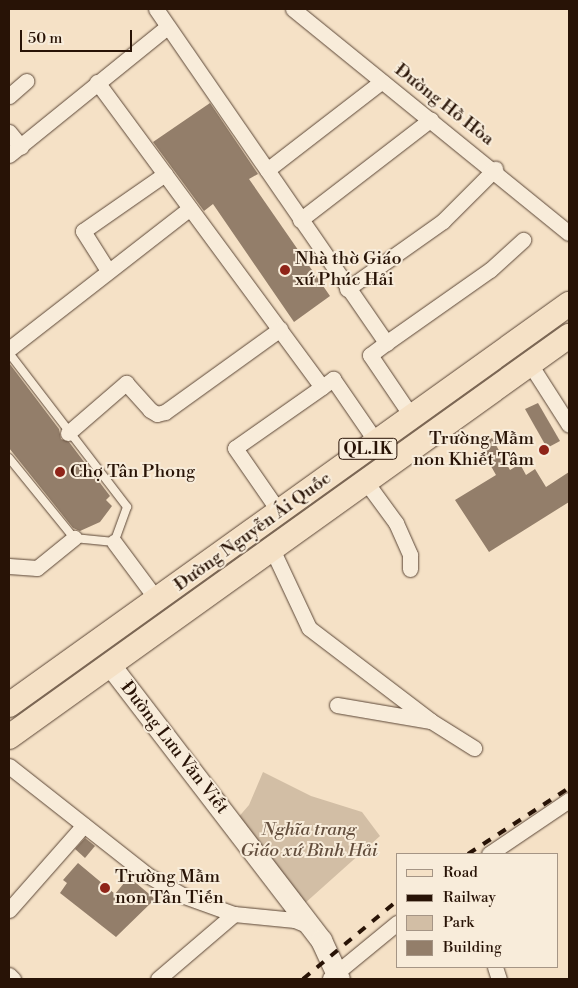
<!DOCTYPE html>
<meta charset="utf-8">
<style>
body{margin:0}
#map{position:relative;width:578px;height:988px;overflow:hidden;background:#f5e1c6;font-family:"Libre Bodoni",serif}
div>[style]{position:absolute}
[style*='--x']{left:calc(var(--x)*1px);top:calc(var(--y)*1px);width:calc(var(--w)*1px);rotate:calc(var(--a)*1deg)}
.green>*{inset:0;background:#d2bea5}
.building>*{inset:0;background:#937e6a}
.roads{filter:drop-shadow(0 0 1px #5b4636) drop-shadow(0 0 1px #5b4636)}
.lane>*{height:8px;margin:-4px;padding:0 4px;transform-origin:4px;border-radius:4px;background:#f8ecda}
.street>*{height:15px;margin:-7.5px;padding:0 7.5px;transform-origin:7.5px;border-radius:7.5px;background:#f8ecda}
.secondary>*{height:21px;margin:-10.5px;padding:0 10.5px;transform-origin:10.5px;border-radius:10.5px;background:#f8ecda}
.primary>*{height:24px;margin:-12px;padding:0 12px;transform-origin:12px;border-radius:12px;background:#f5e1c6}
.rail>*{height:4px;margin-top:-2px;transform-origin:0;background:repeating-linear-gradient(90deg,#281306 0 9px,transparent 0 18px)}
.dots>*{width:14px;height:14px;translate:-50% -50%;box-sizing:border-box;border:2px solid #f8ecda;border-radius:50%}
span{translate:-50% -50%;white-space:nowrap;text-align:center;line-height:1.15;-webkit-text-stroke:4px #f8ecda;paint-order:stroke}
.shield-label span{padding:1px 4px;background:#f8ecda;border:1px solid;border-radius:4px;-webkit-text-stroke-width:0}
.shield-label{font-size:16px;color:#281306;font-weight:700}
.street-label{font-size:18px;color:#281306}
.poi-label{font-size:18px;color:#281306}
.left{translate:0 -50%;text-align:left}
.right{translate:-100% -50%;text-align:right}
.park-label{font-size:18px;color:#644f3e;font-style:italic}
.frame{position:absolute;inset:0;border:10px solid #281306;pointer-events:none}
.legend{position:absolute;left:396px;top:853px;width:162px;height:115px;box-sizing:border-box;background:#f8ecda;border:1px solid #a59585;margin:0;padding:6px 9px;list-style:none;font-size:15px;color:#281306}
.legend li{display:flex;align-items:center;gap:10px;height:25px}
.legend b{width:25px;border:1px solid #a59585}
.scale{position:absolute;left:20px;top:30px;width:112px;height:22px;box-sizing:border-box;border:2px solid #281306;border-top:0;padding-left:6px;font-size:15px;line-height:18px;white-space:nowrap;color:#281306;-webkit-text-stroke:4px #f8ecda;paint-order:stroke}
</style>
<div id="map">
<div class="green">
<i style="clip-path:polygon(263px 772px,311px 796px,362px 812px,380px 836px,304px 904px,236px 820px,249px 805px)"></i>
</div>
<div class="building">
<i style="clip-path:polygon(210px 103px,258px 174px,249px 179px,330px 296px,294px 322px,213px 204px,204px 211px,153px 142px)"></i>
<i style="clip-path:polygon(9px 363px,59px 429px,61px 439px,69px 442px,110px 496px,106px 500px,112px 506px,100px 522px,80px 531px,73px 528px,9px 448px)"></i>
<i style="clip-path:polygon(538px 403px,560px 441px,547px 448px,525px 409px)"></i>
<i style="clip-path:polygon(492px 438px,510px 470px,520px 464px,526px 475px,535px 469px,546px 487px,569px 472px,569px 502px,489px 552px,455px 500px,496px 475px,479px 445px)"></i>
<i style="clip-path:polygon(85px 838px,95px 846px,85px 858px,75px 849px)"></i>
<i style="clip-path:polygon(78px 863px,115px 894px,129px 877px,155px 899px,116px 937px,60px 893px,67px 883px,63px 880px)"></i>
</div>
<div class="roads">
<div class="lane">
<i style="--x:9;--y:353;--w:194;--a:52.5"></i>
<i style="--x:127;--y:507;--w:37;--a:110"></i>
<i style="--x:114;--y:542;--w:40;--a:-174.3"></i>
<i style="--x:74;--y:538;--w:103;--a:-129.1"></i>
</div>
<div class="street">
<i style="--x:156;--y:9;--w:406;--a:55.4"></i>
<i style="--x:386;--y:343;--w:127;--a:-35.1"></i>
<i style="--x:490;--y:270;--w:45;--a:-42.3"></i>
<i style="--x:293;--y:9;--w:355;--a:39.1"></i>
<i style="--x:97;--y:82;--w:379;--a:53.6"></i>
<i style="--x:322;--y:387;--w:106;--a:145"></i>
<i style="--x:235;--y:448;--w:79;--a:55.3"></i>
<i style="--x:9;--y:96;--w:23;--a:-41"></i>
<i style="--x:9;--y:132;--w:19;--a:51"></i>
<i style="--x:9;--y:155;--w:202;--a:-39"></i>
<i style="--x:267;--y:170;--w:145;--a:-37.7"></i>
<i style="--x:300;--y:220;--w:165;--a:-37.6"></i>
<i style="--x:107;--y:269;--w:45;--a:-122.3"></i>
<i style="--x:83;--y:231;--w:100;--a:-34.8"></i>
<i style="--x:347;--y:289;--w:118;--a:-35.3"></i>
<i style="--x:443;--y:221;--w:74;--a:-45"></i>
<i style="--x:386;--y:343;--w:20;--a:143"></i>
<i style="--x:370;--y:355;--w:75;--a:55.9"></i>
<i style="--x:9;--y:349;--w:229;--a:-37.9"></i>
<i style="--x:530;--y:364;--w:72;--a:57.4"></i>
<i style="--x:322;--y:387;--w:14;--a:-36"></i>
<i style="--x:333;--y:379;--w:78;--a:55.5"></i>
<i style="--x:68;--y:433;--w:77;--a:-40.8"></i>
<i style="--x:126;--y:383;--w:36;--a:48"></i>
<i style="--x:150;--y:410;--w:8;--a:30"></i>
<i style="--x:157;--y:414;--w:8;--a:-14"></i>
<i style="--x:165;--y:412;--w:142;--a:-35.8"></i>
<i style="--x:366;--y:482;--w:51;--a:53.8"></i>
<i style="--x:396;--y:523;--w:35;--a:66"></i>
<i style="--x:410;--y:555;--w:14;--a:90"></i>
<i style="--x:114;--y:542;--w:72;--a:53.4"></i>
<i style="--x:272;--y:549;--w:87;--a:64.9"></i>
<i style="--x:309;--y:628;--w:153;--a:37.3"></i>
<i style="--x:431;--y:721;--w:51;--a:32.1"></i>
<i style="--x:9;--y:566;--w:28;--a:4"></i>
<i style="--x:37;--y:568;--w:48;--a:-39"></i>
<i style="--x:337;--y:705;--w:95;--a:9.7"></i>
<i style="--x:9;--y:766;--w:178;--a:38.2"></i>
<i style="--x:149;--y:876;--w:40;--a:29.7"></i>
<i style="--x:184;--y:896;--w:53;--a:19.8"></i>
<i style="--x:234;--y:914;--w:61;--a:5.6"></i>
<i style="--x:295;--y:920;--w:15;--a:23"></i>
<i style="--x:489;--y:854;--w:97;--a:-34"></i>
<i style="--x:9;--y:910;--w:113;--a:-48.6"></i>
<i style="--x:495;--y:967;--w:13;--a:72"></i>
<i style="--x:9;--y:975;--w:6;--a:45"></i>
<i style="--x:330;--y:978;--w:87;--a:-39.4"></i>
<i style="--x:158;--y:979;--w:100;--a:-40.5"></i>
</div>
<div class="secondary">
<i style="--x:110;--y:665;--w:347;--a:52.5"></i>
<i style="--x:321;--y:940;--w:43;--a:65.2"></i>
</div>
<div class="primary">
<i style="--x:9;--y:705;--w:689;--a:-35.61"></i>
<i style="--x:9;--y:737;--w:689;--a:-35.61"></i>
</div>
</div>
<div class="rail">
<i style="--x:468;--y:854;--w:121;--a:-33.2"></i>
<i style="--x:303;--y:979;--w:122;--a:-39.7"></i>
</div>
<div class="dots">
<i style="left:285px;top:270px;background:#8f2418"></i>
<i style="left:544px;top:450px;background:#8f2418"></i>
<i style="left:60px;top:472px;background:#8f2418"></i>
<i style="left:105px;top:888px;background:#8f2418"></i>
</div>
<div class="shield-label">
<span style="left:368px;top:449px">QL.1K</span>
</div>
<div class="street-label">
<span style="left:444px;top:105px;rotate:38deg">Đường Hồ Hòa</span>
<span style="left:253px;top:532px;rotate:-36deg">Đường Nguyễn Ái Quốc</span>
<span style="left:174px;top:748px;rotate:52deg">Đường Lưu Văn Viết</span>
</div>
<div class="poi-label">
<span class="left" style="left:295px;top:270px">Nhà thờ Giáo<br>xứ Phúc Hải</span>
<span class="right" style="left:534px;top:450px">Trường Mầm<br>non Khiết Tâm</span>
<span class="left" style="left:70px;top:472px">Chợ Tân Phong</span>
<span class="left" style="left:115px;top:888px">Trường Mầm<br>non Tân Tiến</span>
</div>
<div class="park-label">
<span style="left:309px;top:841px">Nghĩa trang<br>Giáo xứ Bình Hải</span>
</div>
<div class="frame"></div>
<ul class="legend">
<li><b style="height:6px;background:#f5e1c6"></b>Road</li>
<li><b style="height:6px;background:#281306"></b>Railway</li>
<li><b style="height:14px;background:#d2bea5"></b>Park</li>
<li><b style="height:14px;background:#937e6a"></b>Building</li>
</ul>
<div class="scale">50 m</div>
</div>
